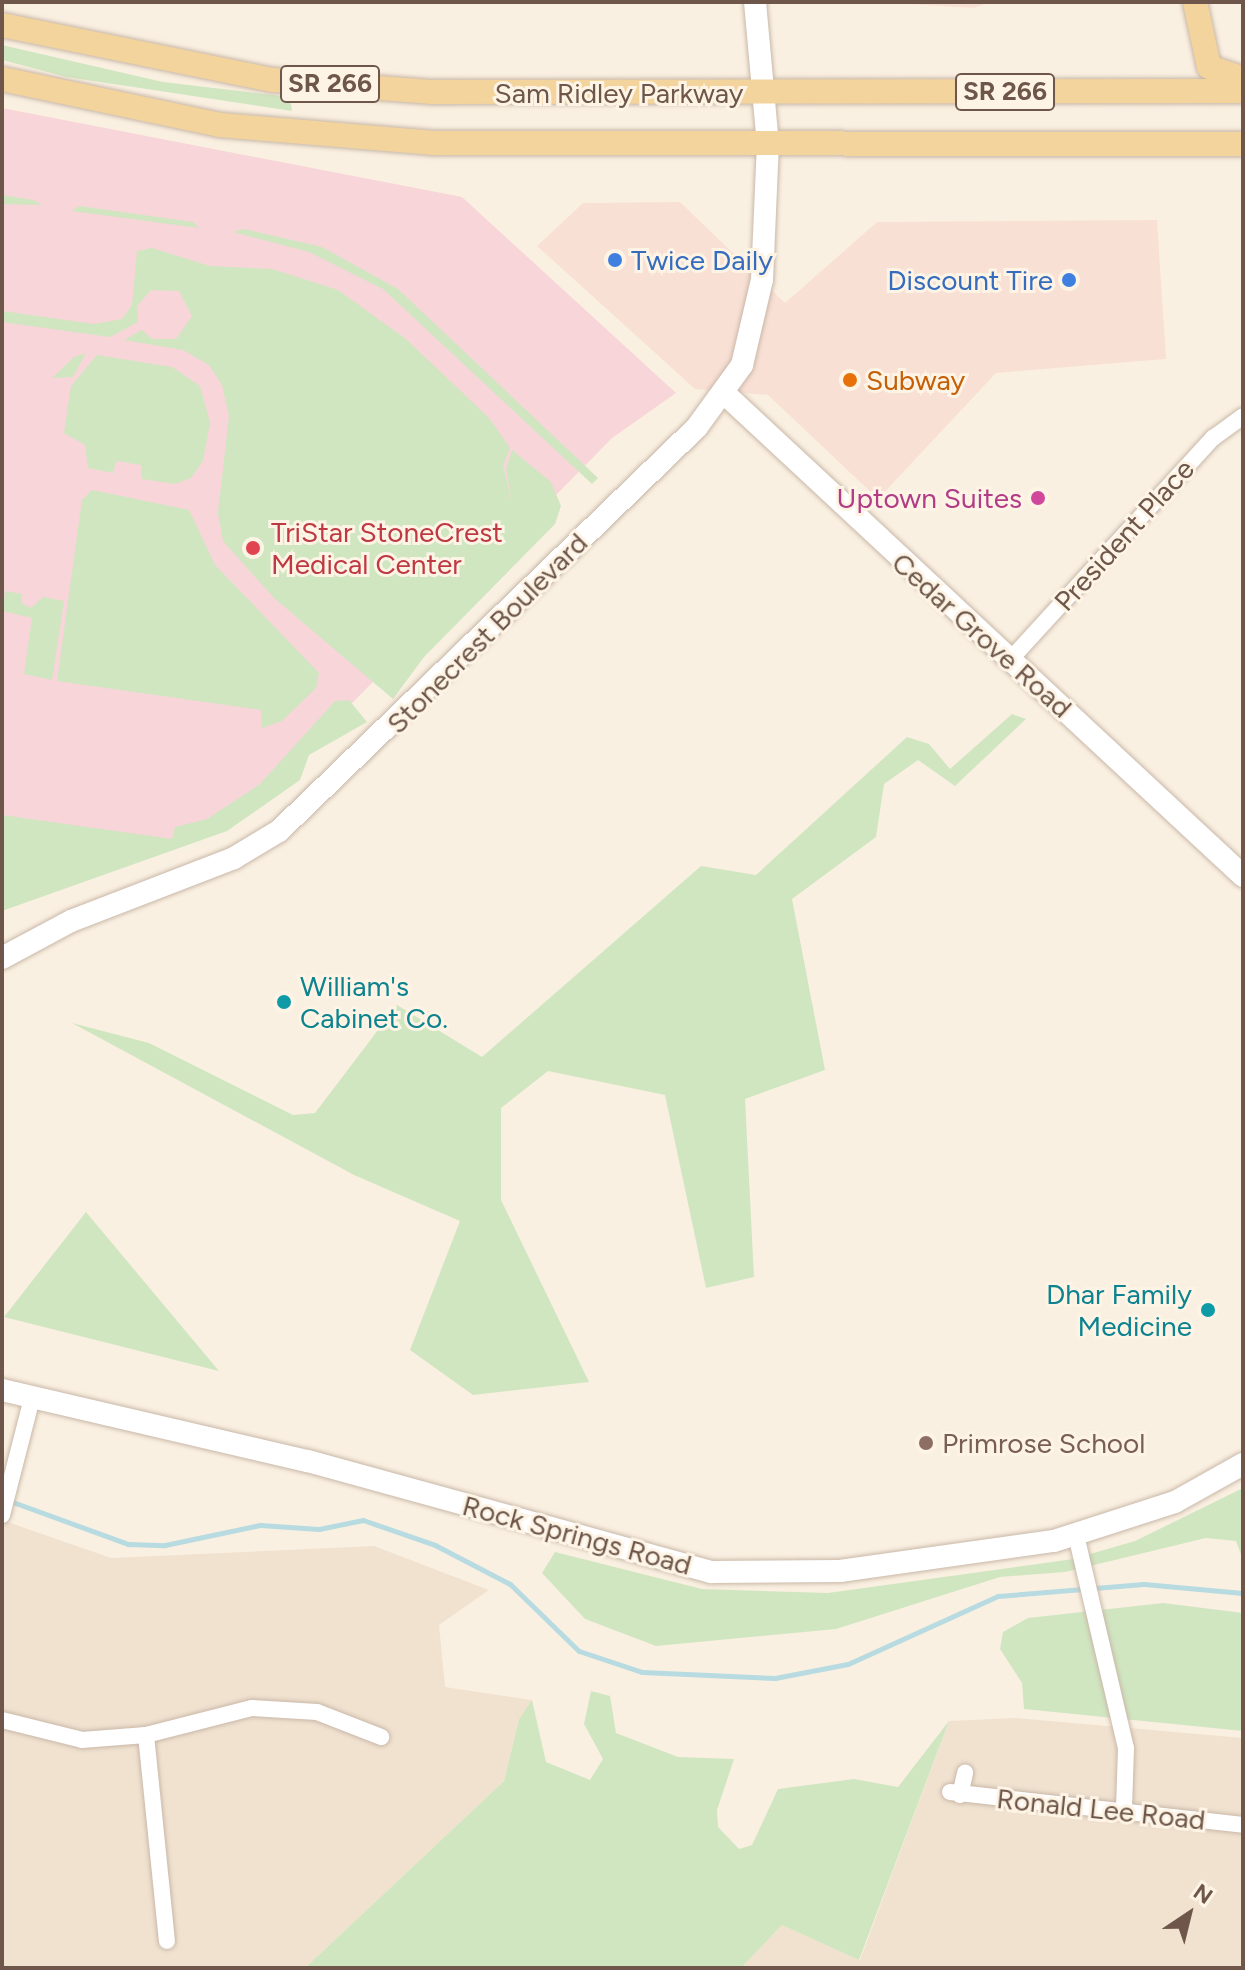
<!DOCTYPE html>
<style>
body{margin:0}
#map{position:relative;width:1245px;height:1970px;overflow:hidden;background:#faf0e1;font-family:Figtree,sans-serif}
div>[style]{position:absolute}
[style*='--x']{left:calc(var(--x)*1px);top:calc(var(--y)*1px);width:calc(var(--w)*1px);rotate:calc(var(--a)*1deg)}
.residential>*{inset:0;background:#f1e2d0}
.commercial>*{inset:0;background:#f9e0d5}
.medical>*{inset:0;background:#f7d5d8}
.green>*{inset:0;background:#d0e6c1}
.stream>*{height:5px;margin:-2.5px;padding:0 2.5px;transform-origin:2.5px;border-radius:2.5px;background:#b7dbe1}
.roads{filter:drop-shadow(0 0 2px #c9b8a9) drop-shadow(0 0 2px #c9b8a9)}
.street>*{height:16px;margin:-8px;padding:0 8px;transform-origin:8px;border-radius:8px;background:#fff}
.secondary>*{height:22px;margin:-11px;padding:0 11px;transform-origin:11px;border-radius:11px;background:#fff}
.primary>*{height:24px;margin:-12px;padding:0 12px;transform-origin:12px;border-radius:12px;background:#f4d49d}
.dots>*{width:22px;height:22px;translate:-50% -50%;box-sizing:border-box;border:4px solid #fdf4e6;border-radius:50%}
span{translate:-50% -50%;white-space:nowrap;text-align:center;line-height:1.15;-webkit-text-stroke:6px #fdf4e6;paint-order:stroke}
.shield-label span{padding:2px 6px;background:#fdf4e6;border:2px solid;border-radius:6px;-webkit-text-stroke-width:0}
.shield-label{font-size:26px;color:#6e574a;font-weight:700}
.street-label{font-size:28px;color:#6e574a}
.shop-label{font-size:28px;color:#366cbe}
.left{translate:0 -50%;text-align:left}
.right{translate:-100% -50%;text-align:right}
.food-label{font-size:28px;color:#c56008}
.hotel-label{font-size:28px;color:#b23c85}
.health-label{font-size:28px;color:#be3a42}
.culture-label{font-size:28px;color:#0d838f}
.education-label{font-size:28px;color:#785e54}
.frame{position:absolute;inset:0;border:4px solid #6e574a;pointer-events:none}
.north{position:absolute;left:1149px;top:1874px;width:80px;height:80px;-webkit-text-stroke:6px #fdf4e6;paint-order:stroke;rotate:35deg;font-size:22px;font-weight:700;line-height:32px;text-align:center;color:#6e574a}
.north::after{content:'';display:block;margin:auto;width:28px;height:36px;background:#6e574a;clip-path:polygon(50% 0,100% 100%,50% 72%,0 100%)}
</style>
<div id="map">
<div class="residential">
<i style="clip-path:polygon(2px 1520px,111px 1558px,374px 1546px,489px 1590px,439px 1625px,445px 1687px,532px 1700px,519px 1719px,504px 1781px,305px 1968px,2px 1968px)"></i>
<i style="clip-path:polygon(1015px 1718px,1243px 1738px,1243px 1968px,741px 1968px,782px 1925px,860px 1960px,949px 1721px)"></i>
</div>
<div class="commercial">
<i style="clip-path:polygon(879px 2px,990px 2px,974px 8px)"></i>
<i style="clip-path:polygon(680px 202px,785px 303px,877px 222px,1157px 220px,1166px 359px,996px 373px,878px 499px,768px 395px,695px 389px,537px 246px,583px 203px)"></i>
</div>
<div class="medical">
<i style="clip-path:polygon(2px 108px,462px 197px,676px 393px,612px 438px,261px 796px,183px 839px,2px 900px)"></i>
</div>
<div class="green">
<i style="clip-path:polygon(2px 45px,163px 82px,290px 97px,292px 111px,67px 77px,2px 60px)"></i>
<i style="clip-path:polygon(2px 195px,33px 200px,42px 205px,2px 204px)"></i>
<i style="clip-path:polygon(79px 206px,193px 222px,199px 228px,72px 211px)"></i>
<i style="clip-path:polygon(244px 229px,322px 247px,398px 289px,598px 478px,592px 484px,383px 289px,309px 252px,233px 232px)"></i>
<i style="clip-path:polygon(152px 248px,210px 266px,272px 269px,338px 290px,406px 339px,489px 418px,510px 448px,503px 466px,512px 503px,506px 469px,512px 450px,551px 482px,561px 506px,555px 524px,424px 657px,393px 699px,274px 598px,223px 541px,218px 513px,229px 416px,222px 385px,209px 365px,183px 350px,124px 340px,142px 330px,152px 339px,176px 339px,192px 316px,179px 291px,151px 290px,137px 306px,138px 322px,110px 337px,2px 322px,2px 311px,94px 324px,122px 319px,132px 305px,137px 251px)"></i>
<i style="clip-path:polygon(86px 353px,73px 377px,52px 378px,74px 357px)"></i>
<i style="clip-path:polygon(97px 355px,172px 367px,200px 386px,210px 423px,203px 461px,191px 478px,175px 484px,142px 479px,141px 465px,116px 461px,113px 473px,88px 468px,85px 445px,64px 433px,71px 386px)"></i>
<i style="clip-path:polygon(92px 490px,189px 510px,215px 565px,319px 673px,316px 688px,282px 721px,262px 728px,261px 710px,57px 681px,82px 500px)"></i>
<i style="clip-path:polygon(5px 591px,22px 594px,21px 603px,31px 608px,43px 597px,64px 601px,52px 680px,24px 674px,32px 618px,3px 611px)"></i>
<i style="clip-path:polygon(349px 700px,367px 722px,309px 755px,300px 780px,227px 831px,2px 911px,2px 815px,172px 839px,175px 827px,207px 819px,260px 784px,335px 701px)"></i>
<i style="clip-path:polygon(1012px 714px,1026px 719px,955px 786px,918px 760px,884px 784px,876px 837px,792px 899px,825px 1070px,745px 1099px,754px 1277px,706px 1288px,665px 1095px,548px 1071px,501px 1108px,501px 1200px,589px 1382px,473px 1395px,410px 1350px,460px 1221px,354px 1175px,72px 1023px,149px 1043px,293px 1115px,315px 1113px,397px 1005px,482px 1057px,701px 866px,756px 875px,907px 737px,929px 744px,950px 769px)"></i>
<i style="clip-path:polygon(86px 1212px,219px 1371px,4px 1317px)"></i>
<i style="clip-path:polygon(1243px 1488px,1243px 1560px,1236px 1541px,1206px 1538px,1065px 1572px,1000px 1577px,836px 1629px,656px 1646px,585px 1619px,542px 1573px,555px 1552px,702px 1589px,828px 1593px,1073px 1559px,1135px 1541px)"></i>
<i style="clip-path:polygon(1163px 1603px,1243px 1613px,1243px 1731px,1024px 1709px,1022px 1683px,1000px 1649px,1003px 1632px,1028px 1618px)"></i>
<i style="clip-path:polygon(591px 1691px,610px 1696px,616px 1733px,678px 1757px,734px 1759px,717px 1810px,718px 1827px,739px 1849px,752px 1845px,778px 1789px,854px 1779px,898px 1787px,949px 1721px,859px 1960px,782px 1925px,741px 1968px,305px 1968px,504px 1781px,519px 1719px,532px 1700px,546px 1762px,590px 1780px,603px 1759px,584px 1724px)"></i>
</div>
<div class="stream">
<i style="--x:10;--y:1501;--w:126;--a:20"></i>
<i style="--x:128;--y:1544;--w:37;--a:2"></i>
<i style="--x:165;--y:1545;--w:97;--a:-11.9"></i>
<i style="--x:260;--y:1525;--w:59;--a:3.9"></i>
<i style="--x:319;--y:1529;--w:45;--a:-11.6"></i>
<i style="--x:363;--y:1520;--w:76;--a:19.1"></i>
<i style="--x:435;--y:1545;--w:85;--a:27.5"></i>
<i style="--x:510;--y:1584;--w:96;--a:44.2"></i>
<i style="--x:579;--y:1651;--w:66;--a:18.4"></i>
<i style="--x:642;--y:1672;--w:133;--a:2.6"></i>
<i style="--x:775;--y:1678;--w:74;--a:-10.9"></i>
<i style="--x:848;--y:1664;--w:165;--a:-24.4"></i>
<i style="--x:998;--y:1596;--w:146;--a:-4.7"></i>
<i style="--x:1144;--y:1584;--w:99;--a:5.2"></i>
</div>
<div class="roads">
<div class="street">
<i style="--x:1010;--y:660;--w:301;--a:-47.6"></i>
<i style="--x:1213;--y:438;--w:37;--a:-36"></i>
<i style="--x:2;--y:1515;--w:121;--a:-75.6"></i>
<i style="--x:1076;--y:1535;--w:219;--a:76.8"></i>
<i style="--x:1126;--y:1748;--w:60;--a:91.9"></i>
<i style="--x:2;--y:1720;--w:82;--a:14"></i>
<i style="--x:82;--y:1740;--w:64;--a:-4.5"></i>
<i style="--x:146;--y:1735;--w:109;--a:-14.3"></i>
<i style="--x:252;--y:1708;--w:65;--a:3.5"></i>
<i style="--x:317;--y:1712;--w:69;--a:21.3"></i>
<i style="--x:146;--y:1735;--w:207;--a:84.2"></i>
<i style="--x:950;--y:1792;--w:295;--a:6.4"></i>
<i style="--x:960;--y:1795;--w:23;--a:-77"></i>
</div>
<div class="secondary">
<i style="--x:724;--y:393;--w:709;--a:42.94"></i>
<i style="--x:2;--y:958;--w:78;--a:-28.2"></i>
<i style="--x:71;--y:921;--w:175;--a:-21.1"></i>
<i style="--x:234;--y:858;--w:52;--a:-31"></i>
<i style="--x:279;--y:831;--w:581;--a:-44.02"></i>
<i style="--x:697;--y:427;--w:77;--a:-54"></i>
<i style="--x:742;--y:365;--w:87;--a:-76.8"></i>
<i style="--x:762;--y:280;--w:135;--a:-87.5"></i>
<i style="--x:768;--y:145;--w:144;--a:-95.2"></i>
<i style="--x:2;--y:1390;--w:314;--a:13.1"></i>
<i style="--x:308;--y:1461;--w:418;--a:15.4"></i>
<i style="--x:711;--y:1572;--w:129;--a:-0.4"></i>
<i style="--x:840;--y:1571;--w:216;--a:-8"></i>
<i style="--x:1054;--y:1541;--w:127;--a:-17.9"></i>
<i style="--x:1175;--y:1502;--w:78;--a:-29.2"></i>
</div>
<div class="primary">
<i style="--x:1195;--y:2;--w:66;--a:77.8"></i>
<i style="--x:1209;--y:67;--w:36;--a:19"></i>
<i style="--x:2;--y:25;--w:277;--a:11.5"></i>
<i style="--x:273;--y:80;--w:158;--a:4.3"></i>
<i style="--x:431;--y:92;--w:812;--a:-0.07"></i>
<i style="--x:2;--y:79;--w:223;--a:11.9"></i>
<i style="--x:220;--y:125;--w:215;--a:4.8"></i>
<i style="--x:434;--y:143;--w:809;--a:0.07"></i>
</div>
</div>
<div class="dots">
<i style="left:615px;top:260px;background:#3f7fe0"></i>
<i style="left:1069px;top:280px;background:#3f7fe0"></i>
<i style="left:850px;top:380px;background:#e8710a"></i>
<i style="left:1038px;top:498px;background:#d1479c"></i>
<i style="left:253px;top:548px;background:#e0444e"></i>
<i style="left:284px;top:1002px;background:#0f9aa8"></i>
<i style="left:1208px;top:1310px;background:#0f9aa8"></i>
<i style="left:926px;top:1443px;background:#8d6e63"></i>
</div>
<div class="shield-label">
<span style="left:330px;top:84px">SR 266</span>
<span style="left:1005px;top:92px">SR 266</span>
</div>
<div class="street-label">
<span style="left:619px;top:93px">Sam Ridley Parkway</span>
<span style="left:1124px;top:535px;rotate:-48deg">President Place</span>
<span style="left:487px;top:633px;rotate:-45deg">Stonecrest Boulevard</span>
<span style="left:982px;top:635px;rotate:42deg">Cedar Grove Road</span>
<span style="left:577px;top:1535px;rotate:15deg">Rock Springs Road</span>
<span style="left:1101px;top:1809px;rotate:6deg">Ronald Lee Road</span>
</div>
<div class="shop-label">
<span class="left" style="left:631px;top:260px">Twice Daily</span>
<span class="right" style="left:1053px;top:280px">Discount Tire</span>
</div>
<div class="food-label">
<span class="left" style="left:866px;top:380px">Subway</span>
</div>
<div class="hotel-label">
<span class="right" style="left:1022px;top:498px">Uptown Suites</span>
</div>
<div class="health-label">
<span class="left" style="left:271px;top:548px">TriStar StoneCrest<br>Medical Center</span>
</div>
<div class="culture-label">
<span class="left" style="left:300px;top:1002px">William's<br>Cabinet Co.</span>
<span class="right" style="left:1192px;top:1310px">Dhar Family<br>Medicine</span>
</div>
<div class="education-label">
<span class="left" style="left:942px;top:1443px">Primrose School</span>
</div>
<div class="frame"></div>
<div class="north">N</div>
</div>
